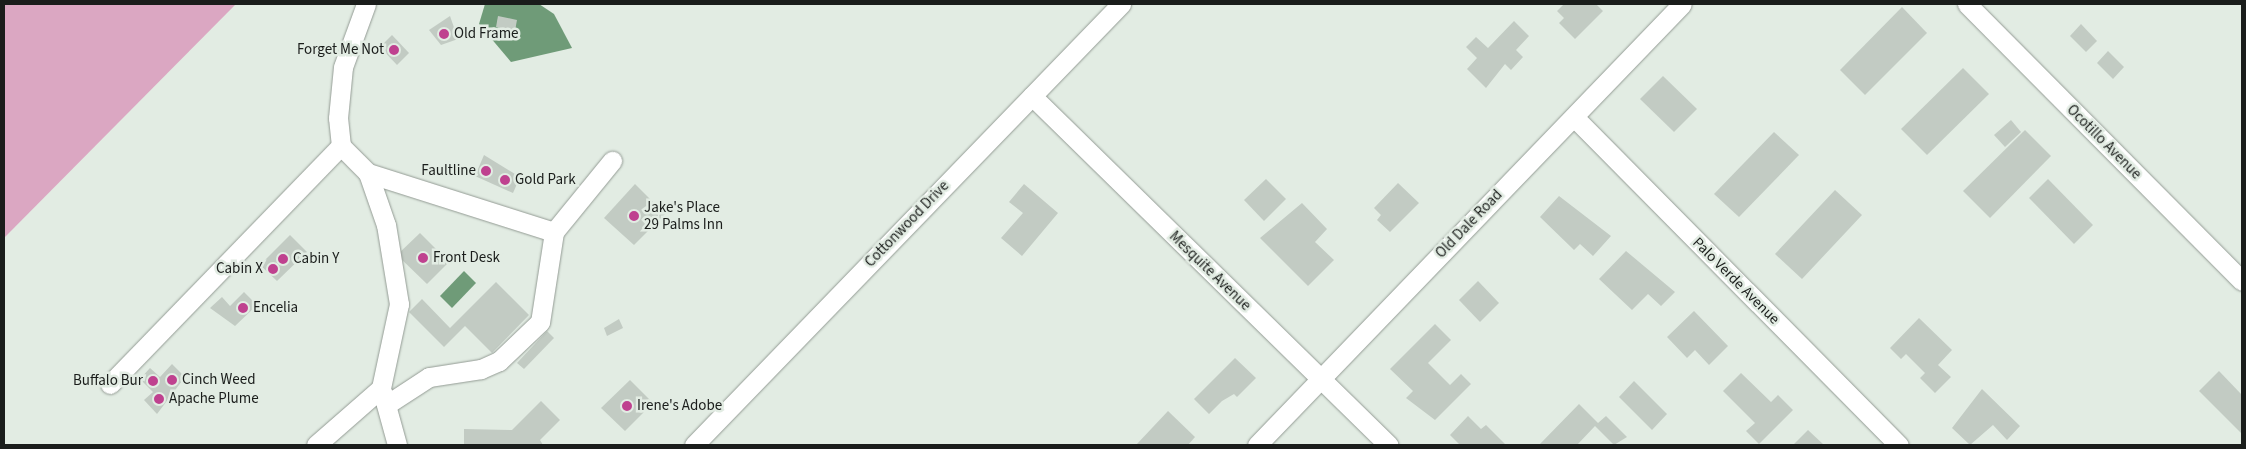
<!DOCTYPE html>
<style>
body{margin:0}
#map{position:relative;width:2246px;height:449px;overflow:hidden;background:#e2ece3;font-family:"Source Sans 3",sans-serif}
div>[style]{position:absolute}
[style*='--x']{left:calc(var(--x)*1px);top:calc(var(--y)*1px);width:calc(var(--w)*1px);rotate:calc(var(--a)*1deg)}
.green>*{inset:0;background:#dba7c2}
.water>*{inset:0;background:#6f9b78}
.building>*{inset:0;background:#c2cbc3}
.roads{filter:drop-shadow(0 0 1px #939b94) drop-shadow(0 0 1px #939b94)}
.minor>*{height:19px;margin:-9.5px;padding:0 9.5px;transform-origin:9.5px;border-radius:9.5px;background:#fff}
.dots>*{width:14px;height:14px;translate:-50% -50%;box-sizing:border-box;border:2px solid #e2ece3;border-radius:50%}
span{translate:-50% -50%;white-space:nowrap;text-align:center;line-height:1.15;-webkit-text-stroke:5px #e2ece3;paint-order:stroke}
.poi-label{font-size:15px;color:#1a1d1b}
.left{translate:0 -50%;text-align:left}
.right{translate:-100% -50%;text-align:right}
.street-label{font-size:15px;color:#1a1d1b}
.frame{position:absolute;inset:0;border:5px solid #1a1d1b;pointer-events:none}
</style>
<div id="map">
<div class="green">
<i style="clip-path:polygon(4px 4px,236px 4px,4px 238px)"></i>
</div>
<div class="water">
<i style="clip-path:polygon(485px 4px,539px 4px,554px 14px,572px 48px,511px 62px,479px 24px)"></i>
<i style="clip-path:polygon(464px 271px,476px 283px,452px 308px,440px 296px)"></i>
</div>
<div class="building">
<i style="clip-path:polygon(1564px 4px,1596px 4px,1603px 11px,1575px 39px,1559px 23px,1564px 18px,1557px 11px)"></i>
<i style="clip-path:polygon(1902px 7px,1927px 33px,1865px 95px,1840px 70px)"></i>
<i style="clip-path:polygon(450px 16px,458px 39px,441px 45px,429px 30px)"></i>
<i style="clip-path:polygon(498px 16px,517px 20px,515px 31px,496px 27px)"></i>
<i style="clip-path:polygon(1514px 21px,1529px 36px,1516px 50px,1523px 57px,1511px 70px,1505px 64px,1486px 88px,1467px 69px,1477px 58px,1466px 47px,1476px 37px,1488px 48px)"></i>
<i style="clip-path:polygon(2081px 24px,2097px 41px,2086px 52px,2070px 36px)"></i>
<i style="clip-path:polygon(392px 35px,409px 53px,397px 65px,380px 47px)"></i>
<i style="clip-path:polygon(2108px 51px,2124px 67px,2113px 79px,2097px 63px)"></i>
<i style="clip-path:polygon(1963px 68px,1989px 94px,1927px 155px,1901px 129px)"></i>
<i style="clip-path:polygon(1663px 76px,1697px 109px,1674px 132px,1640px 99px)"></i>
<i style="clip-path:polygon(2011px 120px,2021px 132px,2005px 147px,1994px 135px)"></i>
<i style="clip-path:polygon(2025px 130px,2051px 156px,1990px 218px,1963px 191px)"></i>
<i style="clip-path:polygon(1774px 132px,1799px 155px,1739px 217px,1714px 194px)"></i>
<i style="clip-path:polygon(484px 155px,520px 177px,513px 193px,475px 176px)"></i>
<i style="clip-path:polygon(1266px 179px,1286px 199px,1264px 221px,1244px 200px)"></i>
<i style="clip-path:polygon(2048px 179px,2093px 225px,2074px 244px,2029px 198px)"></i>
<i style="clip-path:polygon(1398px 183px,1419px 203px,1390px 232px,1377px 220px,1381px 215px,1374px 208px)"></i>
<i style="clip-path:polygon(635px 184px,665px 214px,634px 245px,604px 218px)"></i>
<i style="clip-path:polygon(1024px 184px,1058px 213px,1022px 256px,1001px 238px,1023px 213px,1009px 202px)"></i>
<i style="clip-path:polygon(1835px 190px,1862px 215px,1802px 279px,1775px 254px)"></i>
<i style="clip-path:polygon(1559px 196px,1611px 236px,1593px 256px,1580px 244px,1574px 250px,1540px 217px)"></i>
<i style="clip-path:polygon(1302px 203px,1327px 229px,1315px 242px,1334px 260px,1308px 286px,1260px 238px)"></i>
<i style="clip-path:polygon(420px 233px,449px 262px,427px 284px,397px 255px)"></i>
<i style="clip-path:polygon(290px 235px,307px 252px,277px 281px,260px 265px)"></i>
<i style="clip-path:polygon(1626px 251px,1675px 292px,1661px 306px,1648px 294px,1632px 310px,1599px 279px)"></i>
<i style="clip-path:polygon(1478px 281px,1499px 303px,1480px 322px,1459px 300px)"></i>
<i style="clip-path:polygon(496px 282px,529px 315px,492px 353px,465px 326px,444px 347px,409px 312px,422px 299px,450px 328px)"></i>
<i style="clip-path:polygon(244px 292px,257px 305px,235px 326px,210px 308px,222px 297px,230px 306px)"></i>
<i style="clip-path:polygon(1694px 311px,1728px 346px,1709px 365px,1695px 350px,1687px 358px,1667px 337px)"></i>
<i style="clip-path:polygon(1919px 318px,1952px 350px,1938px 365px,1951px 377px,1935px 393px,1920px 378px,1925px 373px,1906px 354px,1901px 359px,1890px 348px)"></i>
<i style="clip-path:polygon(619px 319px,623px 328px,607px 336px,604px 328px)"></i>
<i style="clip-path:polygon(1435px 324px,1451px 340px,1428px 363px,1450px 385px,1461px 374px,1471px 384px,1435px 420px,1406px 398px,1413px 391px,1390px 369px)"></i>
<i style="clip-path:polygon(547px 331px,554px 338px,524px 369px,517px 363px)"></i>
<i style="clip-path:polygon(1235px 358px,1256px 378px,1237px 397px,1234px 394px,1222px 401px,1209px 414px,1194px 399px)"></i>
<i style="clip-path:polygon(172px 364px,185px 377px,157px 414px,144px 400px,153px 392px,140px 379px,150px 368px,160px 377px)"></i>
<i style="clip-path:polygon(2219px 371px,2242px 395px,2242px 434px,2199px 391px)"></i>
<i style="clip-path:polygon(1741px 373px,1771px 402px,1778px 395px,1793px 410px,1759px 444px,1746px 431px,1755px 423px,1723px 391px)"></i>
<i style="clip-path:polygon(630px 380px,653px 403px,625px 431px,601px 408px)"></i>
<i style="clip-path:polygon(1634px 381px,1667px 414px,1652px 430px,1619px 397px)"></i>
<i style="clip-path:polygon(1982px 389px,2020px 426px,2007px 440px,1993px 425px,1970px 445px,1952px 428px)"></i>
<i style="clip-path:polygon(541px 401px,560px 420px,540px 440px,543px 445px,464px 445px,464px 429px,512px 430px)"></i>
<i style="clip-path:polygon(1579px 404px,1598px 423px,1606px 416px,1627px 437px,1614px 445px,1595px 426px,1577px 445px,1539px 445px)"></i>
<i style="clip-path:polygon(1168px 411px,1195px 437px,1188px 445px,1136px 445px)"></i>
<i style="clip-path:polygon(1468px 416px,1481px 429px,1486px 425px,1506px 445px,1460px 445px,1450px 435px)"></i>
<i style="clip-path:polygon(1808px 430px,1824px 445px,1793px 445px)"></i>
</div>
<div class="roads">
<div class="minor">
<i style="--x:1967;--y:4;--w:390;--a:45.2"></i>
<i style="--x:1032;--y:96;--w:499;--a:44.4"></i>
<i style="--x:1574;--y:117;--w:462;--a:45.3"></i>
<i style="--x:368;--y:173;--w:195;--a:17.6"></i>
<i style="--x:554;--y:232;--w:91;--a:98.8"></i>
<i style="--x:540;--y:322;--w:57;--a:136.4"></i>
<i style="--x:499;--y:361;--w:20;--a:156"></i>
<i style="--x:481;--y:369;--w:53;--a:171.3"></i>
<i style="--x:429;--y:377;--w:51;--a:146.9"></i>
<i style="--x:554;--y:232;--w:92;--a:-50.8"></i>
<i style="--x:110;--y:384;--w:332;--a:-45.9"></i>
<i style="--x:383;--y:394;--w:53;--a:74.6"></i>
<i style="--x:316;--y:445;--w:86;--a:-41.2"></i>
<i style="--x:381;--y:388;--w:86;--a:-77.9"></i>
<i style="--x:399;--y:304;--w:80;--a:-99.3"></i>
<i style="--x:386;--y:225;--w:55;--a:-109.1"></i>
<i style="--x:368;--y:173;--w:38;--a:-135"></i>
<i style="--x:341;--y:146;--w:28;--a:-96"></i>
<i style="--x:338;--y:118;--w:51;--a:-84.4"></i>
<i style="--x:343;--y:67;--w:67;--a:-69.9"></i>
<i style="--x:694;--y:445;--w:614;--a:-45.92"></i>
<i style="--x:1257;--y:445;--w:612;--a:-46.06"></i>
</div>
</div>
<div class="dots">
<i style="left:444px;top:34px;background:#bf418f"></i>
<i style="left:394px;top:50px;background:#bf418f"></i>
<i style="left:486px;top:171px;background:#bf418f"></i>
<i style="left:505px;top:180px;background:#bf418f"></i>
<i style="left:634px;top:216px;background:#bf418f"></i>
<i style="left:423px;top:258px;background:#bf418f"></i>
<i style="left:283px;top:259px;background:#bf418f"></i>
<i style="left:273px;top:269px;background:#bf418f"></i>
<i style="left:243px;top:308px;background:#bf418f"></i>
<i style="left:172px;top:380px;background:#bf418f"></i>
<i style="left:153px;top:381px;background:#bf418f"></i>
<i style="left:159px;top:399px;background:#bf418f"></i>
<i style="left:627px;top:406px;background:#bf418f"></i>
</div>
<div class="poi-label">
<span class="left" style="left:454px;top:34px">Old Frame</span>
<span class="right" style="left:384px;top:50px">Forget Me Not</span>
<span class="right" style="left:476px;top:171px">Faultline</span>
<span class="left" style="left:515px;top:180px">Gold Park</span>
<span class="left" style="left:644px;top:216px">Jake's Place<br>29 Palms Inn</span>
<span class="left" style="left:433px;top:258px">Front Desk</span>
<span class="left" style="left:293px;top:259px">Cabin Y</span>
<span class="right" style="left:263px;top:269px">Cabin X</span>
<span class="left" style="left:253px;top:308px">Encelia</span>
<span class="left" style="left:182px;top:380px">Cinch Weed</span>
<span class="right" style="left:143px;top:381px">Buffalo Bur</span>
<span class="left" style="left:169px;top:399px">Apache Plume</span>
<span class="left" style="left:637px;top:406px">Irene's Adobe</span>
</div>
<div class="street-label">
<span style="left:2104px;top:142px;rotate:45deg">Ocotillo Avenue</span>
<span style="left:907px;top:224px;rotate:-46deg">Cottonwood Drive</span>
<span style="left:1469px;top:224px;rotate:-46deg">Old Dale Road</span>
<span style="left:1210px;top:271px;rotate:44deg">Mesquite Avenue</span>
<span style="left:1736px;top:281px;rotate:45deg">Palo Verde Avenue</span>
</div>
<div class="frame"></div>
</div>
